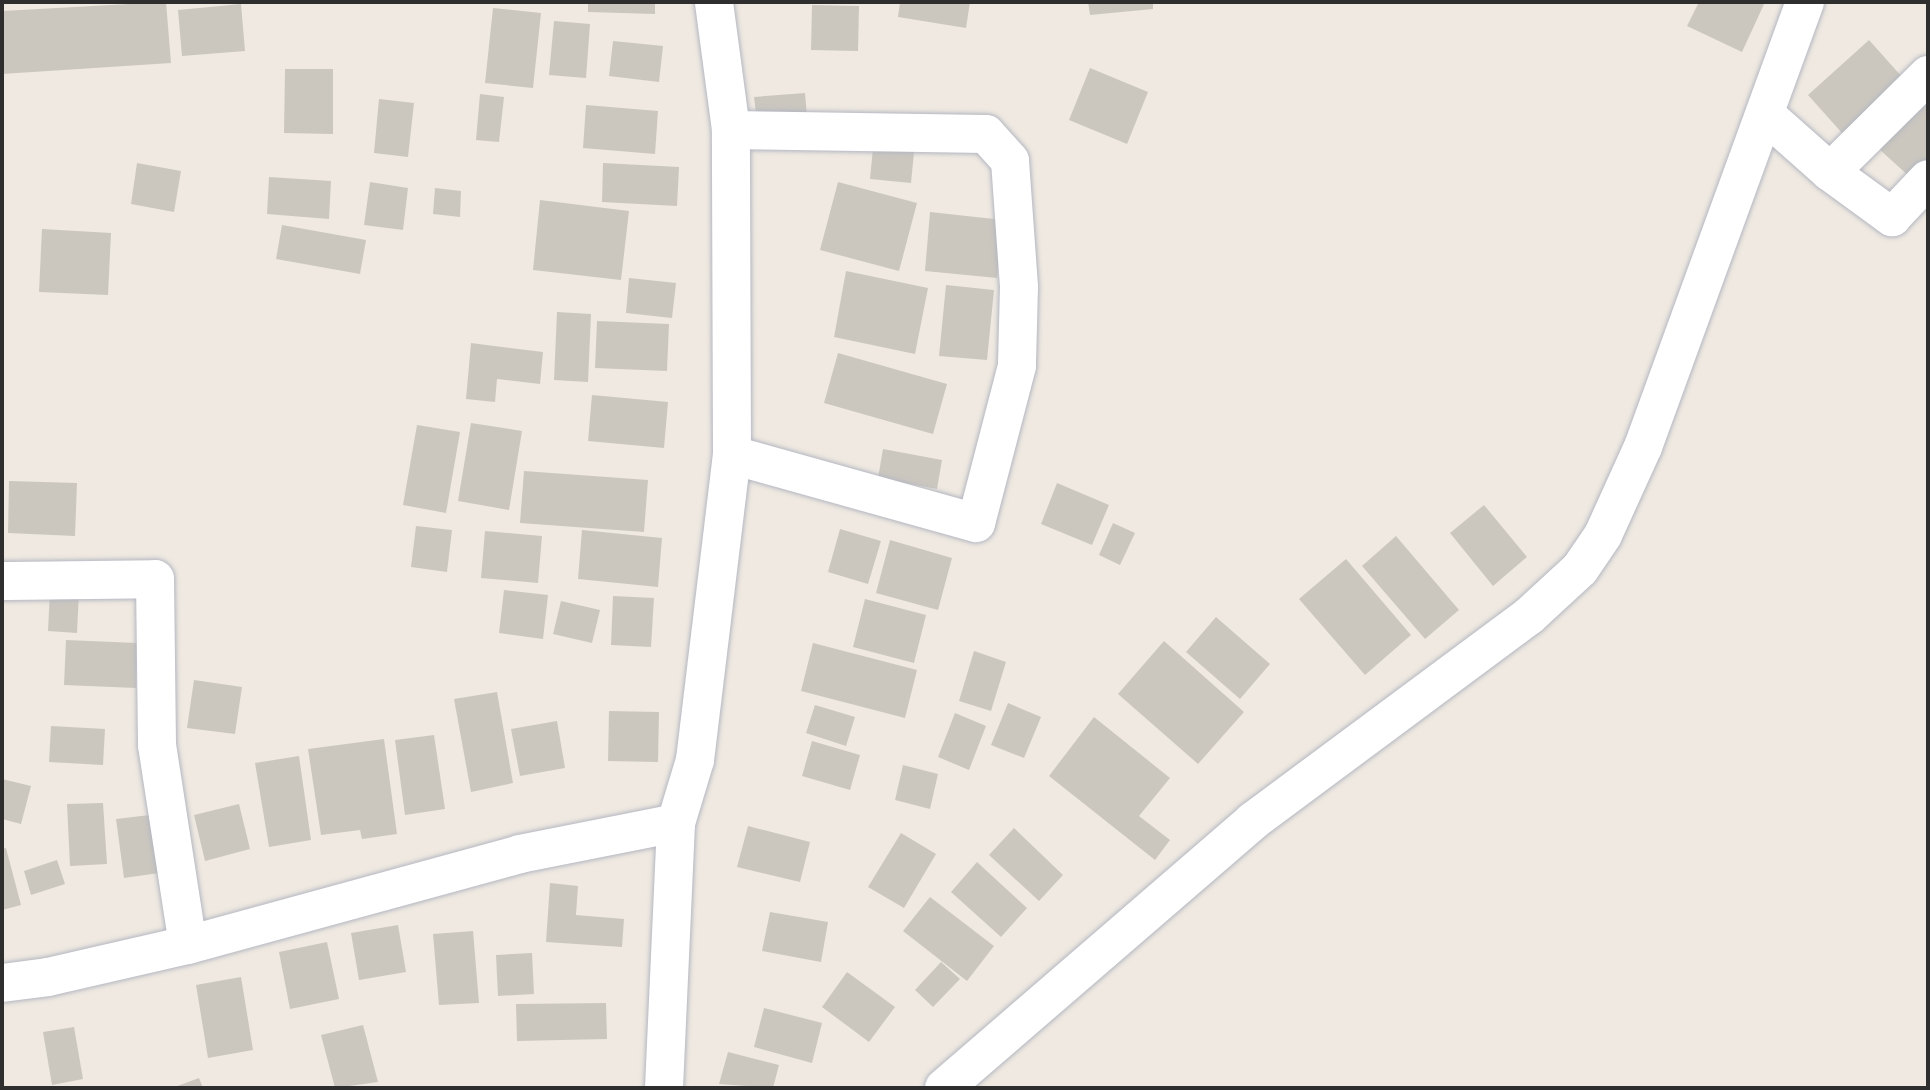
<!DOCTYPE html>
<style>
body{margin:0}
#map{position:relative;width:1930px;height:1090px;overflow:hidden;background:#efe9e1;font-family:Mulish,sans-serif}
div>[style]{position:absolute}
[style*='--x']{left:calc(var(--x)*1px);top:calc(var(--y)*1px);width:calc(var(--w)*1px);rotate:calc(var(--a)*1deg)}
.building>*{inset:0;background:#cbc7bf}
.roads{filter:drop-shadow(0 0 2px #b4b7c1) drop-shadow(0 0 2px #b4b7c1)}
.minor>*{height:38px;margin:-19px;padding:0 19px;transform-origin:19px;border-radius:19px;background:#fff}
span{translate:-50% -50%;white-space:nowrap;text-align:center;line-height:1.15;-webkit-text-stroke:5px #fff;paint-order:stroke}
.frame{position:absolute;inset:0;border:4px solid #2e2e2e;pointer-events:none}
</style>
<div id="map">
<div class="building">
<i style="clip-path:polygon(166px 2px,171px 63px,2px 74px,2px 11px)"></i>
<i style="clip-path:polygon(588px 2px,655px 2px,655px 14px,588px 12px)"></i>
<i style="clip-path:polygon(900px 2px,970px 2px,966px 28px,898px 17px)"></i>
<i style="clip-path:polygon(1088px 2px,1153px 2px,1153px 9px,1090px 15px)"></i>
<i style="clip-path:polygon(1699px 2px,1765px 2px,1742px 52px,1687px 26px)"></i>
<i style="clip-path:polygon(241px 4px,245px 51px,182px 56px,178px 10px)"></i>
<i style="clip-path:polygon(812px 5px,859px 6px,858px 51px,811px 50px)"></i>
<i style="clip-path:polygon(493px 8px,541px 13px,533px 88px,485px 83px)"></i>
<i style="clip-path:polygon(554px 21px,590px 24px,586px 78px,549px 75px)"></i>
<i style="clip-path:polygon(1869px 40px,1903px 78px,1842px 133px,1808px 95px)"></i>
<i style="clip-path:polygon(613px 41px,663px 46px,659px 82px,609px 76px)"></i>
<i style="clip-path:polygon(1090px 68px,1148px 92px,1127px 144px,1069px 120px)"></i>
<i style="clip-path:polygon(285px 69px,333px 69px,333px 134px,284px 133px)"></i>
<i style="clip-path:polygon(1928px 92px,1928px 161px,1912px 179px,1878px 148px)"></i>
<i style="clip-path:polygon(805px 93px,807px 117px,757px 121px,754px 97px)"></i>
<i style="clip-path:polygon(480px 94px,504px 97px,499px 142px,476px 140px)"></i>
<i style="clip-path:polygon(379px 99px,414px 103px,408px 157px,374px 153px)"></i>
<i style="clip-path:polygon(586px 105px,658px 111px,655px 154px,583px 148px)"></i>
<i style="clip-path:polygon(874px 138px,915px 142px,911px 183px,870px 179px)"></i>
<i style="clip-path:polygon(137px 163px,181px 171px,174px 212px,131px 204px)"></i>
<i style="clip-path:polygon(603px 163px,679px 167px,677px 206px,602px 202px)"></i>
<i style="clip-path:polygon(269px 177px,331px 181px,329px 219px,267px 214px)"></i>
<i style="clip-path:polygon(370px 182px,408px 188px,403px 230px,364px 225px)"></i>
<i style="clip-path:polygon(838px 182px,917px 203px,899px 271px,820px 250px)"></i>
<i style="clip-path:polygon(435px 188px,461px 191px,460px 217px,433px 214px)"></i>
<i style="clip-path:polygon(540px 200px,629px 211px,621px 280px,533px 270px)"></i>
<i style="clip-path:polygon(930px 212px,1003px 220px,997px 278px,925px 271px)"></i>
<i style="clip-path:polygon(282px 225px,366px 240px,360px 274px,276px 259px)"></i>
<i style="clip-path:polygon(42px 229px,111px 233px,108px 295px,39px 292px)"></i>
<i style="clip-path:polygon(846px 271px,928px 288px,915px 354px,834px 337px)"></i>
<i style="clip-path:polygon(629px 278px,676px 283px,672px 318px,626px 313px)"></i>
<i style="clip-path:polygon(946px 285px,994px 290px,987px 360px,939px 356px)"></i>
<i style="clip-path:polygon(557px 312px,591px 314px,588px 382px,554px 380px)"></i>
<i style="clip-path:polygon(597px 321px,669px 324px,667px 371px,595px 368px)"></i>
<i style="clip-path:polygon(471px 343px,543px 352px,540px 384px,497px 379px,495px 402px,466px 399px)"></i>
<i style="clip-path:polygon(838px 353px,947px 384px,933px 434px,824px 403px)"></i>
<i style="clip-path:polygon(592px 395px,668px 402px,664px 448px,588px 441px)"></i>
<i style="clip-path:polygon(471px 423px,522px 431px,509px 510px,458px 501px)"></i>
<i style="clip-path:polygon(417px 425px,460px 432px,446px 513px,403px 505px)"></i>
<i style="clip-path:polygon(883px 449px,942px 460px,937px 489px,878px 478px)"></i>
<i style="clip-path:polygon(524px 471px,648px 480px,644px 532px,520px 523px)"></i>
<i style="clip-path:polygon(9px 481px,77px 483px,75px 536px,8px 533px)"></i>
<i style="clip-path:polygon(1057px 483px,1109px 505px,1092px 545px,1041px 524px)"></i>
<i style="clip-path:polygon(1484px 505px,1527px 557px,1493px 586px,1450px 533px)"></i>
<i style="clip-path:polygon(1113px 523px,1135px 533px,1120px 565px,1099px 555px)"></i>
<i style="clip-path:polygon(416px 526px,452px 530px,447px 572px,411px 567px)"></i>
<i style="clip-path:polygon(840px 529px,881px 541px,868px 584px,828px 572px)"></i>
<i style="clip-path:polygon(582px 530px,662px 538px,658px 587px,578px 579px)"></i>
<i style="clip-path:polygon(485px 531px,542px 536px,538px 583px,481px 578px)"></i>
<i style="clip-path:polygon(1396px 536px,1459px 610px,1425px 639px,1362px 566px)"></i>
<i style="clip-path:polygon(890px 540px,952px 558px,938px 610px,876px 593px)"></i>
<i style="clip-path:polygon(1346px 559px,1411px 635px,1365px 675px,1299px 599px)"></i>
<i style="clip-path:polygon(50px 590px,79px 592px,77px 633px,48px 631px)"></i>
<i style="clip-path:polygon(504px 590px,548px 595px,543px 639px,499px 633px)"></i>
<i style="clip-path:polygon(613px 596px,654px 598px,651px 647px,611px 645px)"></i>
<i style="clip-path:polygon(865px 599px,926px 615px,914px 663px,853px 647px)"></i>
<i style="clip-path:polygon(561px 601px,600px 610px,592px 643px,553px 634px)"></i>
<i style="clip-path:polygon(1216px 617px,1270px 664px,1240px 699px,1186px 652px)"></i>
<i style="clip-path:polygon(66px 640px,137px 643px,136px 688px,64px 685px)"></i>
<i style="clip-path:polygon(1164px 641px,1244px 712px,1198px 764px,1118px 694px)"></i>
<i style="clip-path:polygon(813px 643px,917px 670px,905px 718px,801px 691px)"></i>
<i style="clip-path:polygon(974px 651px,1006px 662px,991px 711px,959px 701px)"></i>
<i style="clip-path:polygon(194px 680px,242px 687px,235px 734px,187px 728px)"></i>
<i style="clip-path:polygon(497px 692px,513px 783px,471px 792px,454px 699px)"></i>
<i style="clip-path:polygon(1008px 703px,1041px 717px,1024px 758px,991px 745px)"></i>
<i style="clip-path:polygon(815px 705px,855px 717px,846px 746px,806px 733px)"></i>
<i style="clip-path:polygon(609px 711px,659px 712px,658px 762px,608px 761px)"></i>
<i style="clip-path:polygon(955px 713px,986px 726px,969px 770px,938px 757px)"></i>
<i style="clip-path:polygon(1094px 717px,1170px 778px,1139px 816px,1170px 840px,1155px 860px,1049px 776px)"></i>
<i style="clip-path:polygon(557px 721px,565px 768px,520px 776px,511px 729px)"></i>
<i style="clip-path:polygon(51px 726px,105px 729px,103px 765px,49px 762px)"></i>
<i style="clip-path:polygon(434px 735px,445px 809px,405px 815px,395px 740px)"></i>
<i style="clip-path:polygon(384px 739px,397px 834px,362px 839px,360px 830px,321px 835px,308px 749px)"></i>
<i style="clip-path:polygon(812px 741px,860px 755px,850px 790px,802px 776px)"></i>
<i style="clip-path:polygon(299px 756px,311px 840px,269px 847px,255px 763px)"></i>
<i style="clip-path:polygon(903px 765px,938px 774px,930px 809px,895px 800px)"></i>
<i style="clip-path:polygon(2px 779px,31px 786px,21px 824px,2px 819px)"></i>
<i style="clip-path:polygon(103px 803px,107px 864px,70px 866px,67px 804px)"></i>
<i style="clip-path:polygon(239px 804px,250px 849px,205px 861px,194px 815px)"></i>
<i style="clip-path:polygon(158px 814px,166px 872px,124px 878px,116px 819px)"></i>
<i style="clip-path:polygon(748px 826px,810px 842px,800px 882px,737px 867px)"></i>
<i style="clip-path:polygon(1014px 828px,1063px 875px,1039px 901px,989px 855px)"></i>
<i style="clip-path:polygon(901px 833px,936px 854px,904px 908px,868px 887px)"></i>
<i style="clip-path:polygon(6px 848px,21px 905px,2px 910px,2px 849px)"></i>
<i style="clip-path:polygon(57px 860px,65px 884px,31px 895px,24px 871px)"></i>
<i style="clip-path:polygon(977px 862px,1027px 908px,1001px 937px,951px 892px)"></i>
<i style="clip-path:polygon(550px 883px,578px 886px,576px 915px,624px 919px,622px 947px,546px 942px)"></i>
<i style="clip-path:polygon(930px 897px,994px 946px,967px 981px,903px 931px)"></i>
<i style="clip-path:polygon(770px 912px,828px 922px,821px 962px,762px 951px)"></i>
<i style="clip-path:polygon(398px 925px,406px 972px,359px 980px,351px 933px)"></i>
<i style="clip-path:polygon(473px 931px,479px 1003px,439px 1005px,433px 934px)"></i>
<i style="clip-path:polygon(327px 942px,339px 999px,290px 1009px,279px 952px)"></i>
<i style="clip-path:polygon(532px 953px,534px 994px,498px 996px,496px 955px)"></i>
<i style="clip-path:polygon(941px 962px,960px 979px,933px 1007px,915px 990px)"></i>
<i style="clip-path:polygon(847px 972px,895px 1007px,869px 1042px,822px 1007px)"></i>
<i style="clip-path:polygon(241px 977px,253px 1050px,208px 1058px,196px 985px)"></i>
<i style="clip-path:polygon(606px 1003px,607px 1039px,517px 1041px,516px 1004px)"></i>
<i style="clip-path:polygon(764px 1008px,822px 1023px,812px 1063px,754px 1047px)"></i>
<i style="clip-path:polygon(363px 1025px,378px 1082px,335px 1088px,321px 1035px)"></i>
<i style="clip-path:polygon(74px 1027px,83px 1079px,52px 1085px,43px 1032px)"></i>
<i style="clip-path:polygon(728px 1052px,779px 1065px,773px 1088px,719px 1084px)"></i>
<i style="clip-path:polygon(199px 1078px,203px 1088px,172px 1088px)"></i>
</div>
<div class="roads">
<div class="minor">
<i style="--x:1767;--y:116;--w:84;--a:41.6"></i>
<i style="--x:1830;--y:172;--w:77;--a:36"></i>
<i style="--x:1892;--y:217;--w:52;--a:-46.5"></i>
<i style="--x:731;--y:130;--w:255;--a:0.9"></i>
<i style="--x:986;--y:134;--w:36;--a:48"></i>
<i style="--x:1010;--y:161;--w:126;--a:85.9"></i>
<i style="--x:1019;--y:287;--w:79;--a:91.5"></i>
<i style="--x:1017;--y:366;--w:162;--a:104.6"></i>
<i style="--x:976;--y:523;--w:253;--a:-164.4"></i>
<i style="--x:1830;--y:172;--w:138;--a:-44.7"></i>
<i style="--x:2;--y:581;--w:153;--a:-0.7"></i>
<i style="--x:155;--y:579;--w:166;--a:89.3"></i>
<i style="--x:157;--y:745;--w:202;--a:81.2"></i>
<i style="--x:2;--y:983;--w:46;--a:-7.4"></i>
<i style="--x:48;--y:977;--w:144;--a:-12.9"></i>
<i style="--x:188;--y:945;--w:344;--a:-15.3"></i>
<i style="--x:520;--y:854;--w:159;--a:-11.2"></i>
<i style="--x:664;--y:1088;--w:265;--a:-87.4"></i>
<i style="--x:676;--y:823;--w:66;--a:-73.2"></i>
<i style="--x:695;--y:760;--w:307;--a:-83.1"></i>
<i style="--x:732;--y:455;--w:325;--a:-90.2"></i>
<i style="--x:731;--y:130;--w:129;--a:-97.6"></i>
<i style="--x:944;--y:1088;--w:408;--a:-40.8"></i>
<i style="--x:1253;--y:821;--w:344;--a:-36.6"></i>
<i style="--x:1529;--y:616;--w:69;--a:-42.7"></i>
<i style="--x:1580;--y:569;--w:41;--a:-55.9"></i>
<i style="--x:1603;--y:535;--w:97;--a:-65.6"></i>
<i style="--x:1643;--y:447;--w:474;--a:-70"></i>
</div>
</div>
<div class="frame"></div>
</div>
